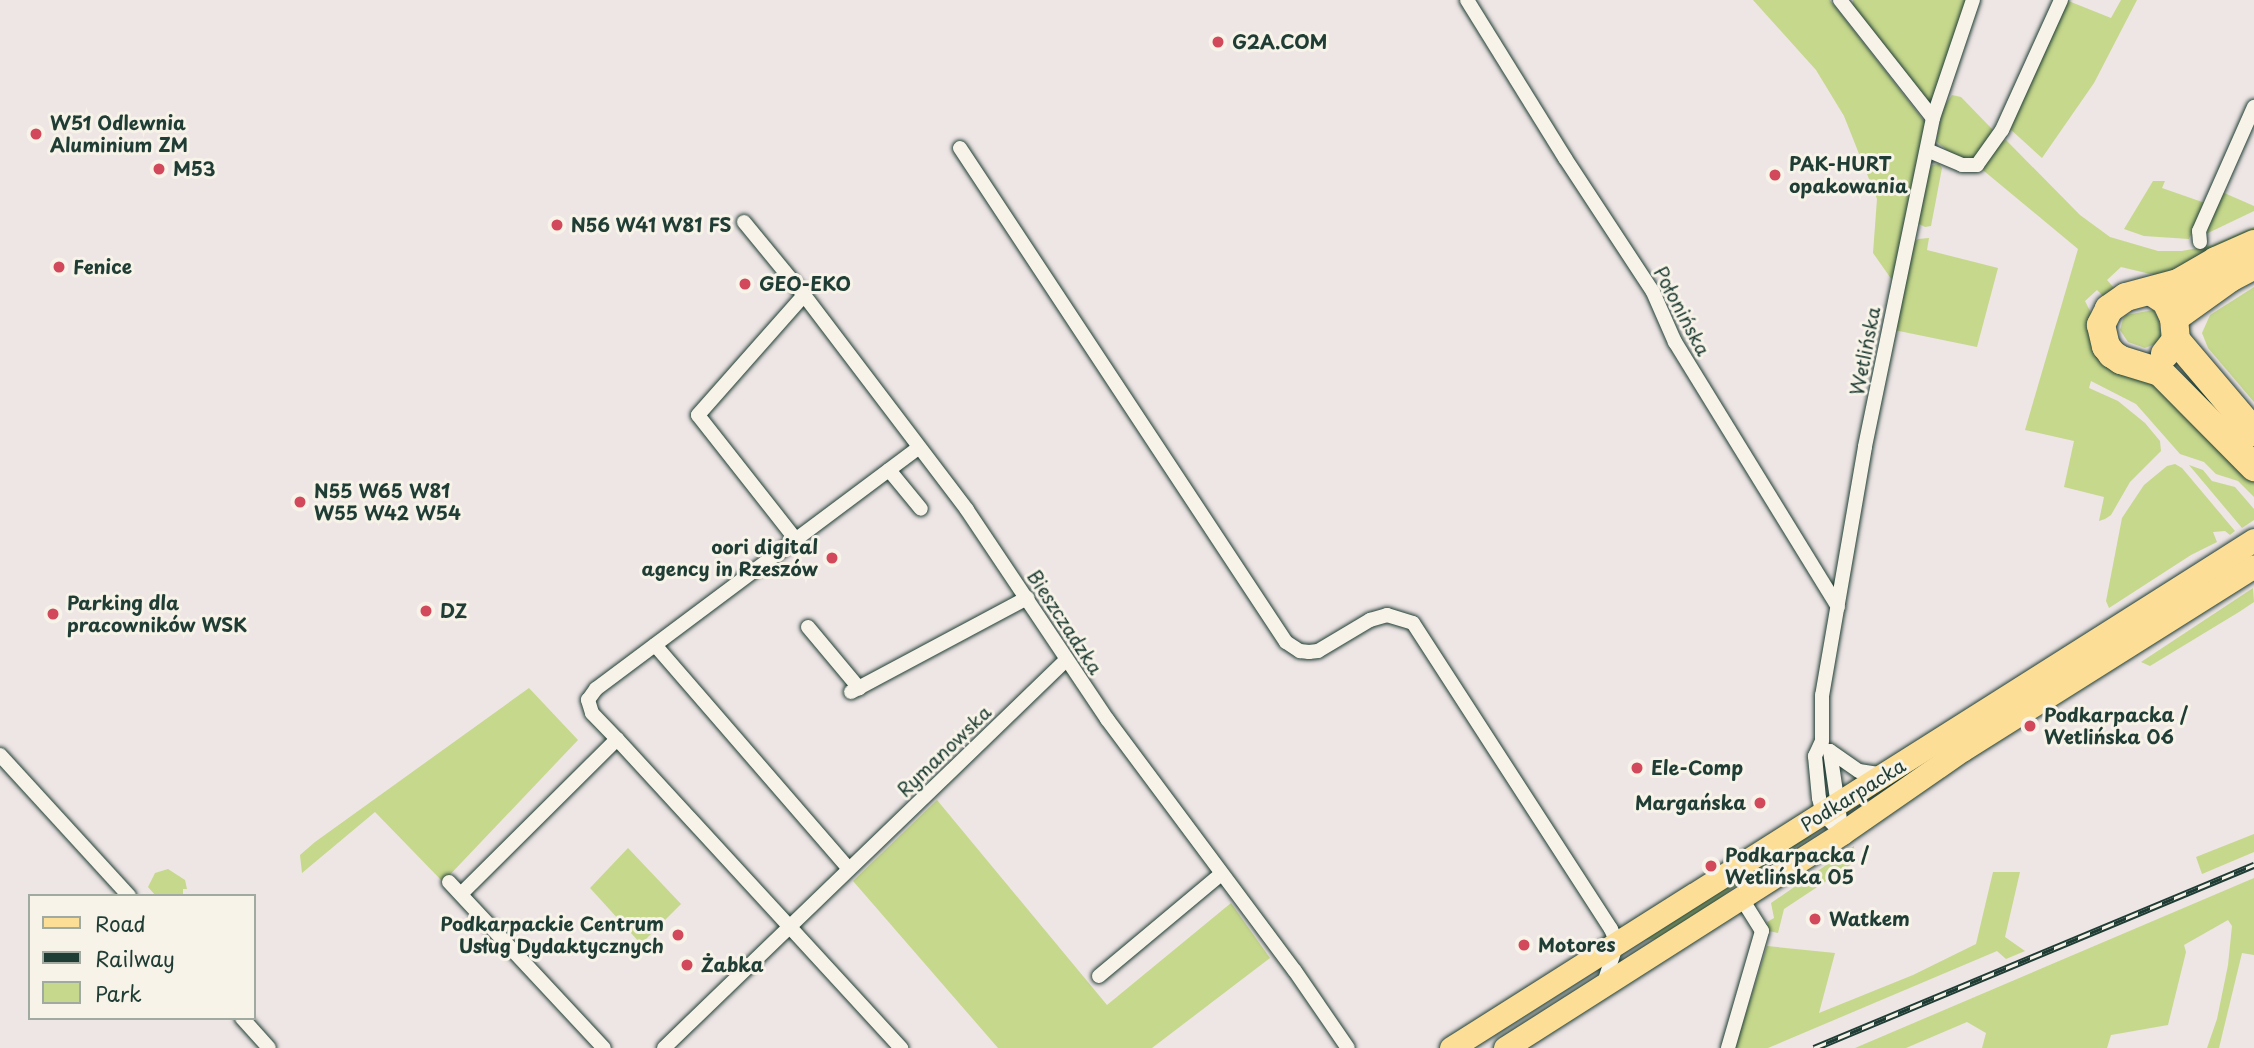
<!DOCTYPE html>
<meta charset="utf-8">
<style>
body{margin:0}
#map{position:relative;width:2254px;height:1048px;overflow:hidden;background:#eee5e5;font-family:"Playpen Sans",sans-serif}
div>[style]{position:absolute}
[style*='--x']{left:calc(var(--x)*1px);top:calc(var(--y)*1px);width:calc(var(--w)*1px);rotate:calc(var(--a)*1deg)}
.green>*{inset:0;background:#c6d88c}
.roads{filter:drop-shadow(0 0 2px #1f3d34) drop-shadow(0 0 2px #1f3d34)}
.street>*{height:14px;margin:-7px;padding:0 7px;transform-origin:7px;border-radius:7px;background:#f7f3e8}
.primary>*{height:23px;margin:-11.5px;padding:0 11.5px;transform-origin:11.5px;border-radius:11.5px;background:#fcde96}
.highway>*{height:28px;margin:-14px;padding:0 14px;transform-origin:14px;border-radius:14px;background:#fcde96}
.rail>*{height:7px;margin-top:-3.5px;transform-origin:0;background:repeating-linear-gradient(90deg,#f7f3e8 0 13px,#1f3d34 0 26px);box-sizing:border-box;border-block:2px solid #1f3d34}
.dots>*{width:19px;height:19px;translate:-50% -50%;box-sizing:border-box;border:4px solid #f7f3e8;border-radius:50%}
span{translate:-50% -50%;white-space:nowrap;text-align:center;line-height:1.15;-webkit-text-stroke:6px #f7f3e8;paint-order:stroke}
.poi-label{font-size:19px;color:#1f3d34;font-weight:700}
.left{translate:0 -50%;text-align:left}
.right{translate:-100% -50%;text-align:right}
.street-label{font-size:19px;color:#1f3d34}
.legend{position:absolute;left:28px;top:894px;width:228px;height:126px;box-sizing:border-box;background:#f7f3e8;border:2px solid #a1aaa0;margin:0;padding:9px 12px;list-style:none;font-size:21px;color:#1f3d34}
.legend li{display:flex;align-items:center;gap:14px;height:35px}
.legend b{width:35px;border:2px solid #a1aaa0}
</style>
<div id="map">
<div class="green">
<i style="clip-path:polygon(1753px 0,1830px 0,1925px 122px,1892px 280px,1873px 253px,1877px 199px,1844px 116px,1816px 70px)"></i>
<i style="clip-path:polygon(1853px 0,1966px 0,1936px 97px,1929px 103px,1852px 8px)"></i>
<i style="clip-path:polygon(2066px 0,2111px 18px,2121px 0,2137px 0,2094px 83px,2042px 158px,2009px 128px)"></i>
<i style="clip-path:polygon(1952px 95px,1961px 97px,1993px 130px,1984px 152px,1968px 162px,1955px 157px,1936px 141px,1943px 108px)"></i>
<i style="clip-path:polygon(2006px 140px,2080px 215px,2110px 237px,2158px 251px,2182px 251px,2213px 245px,2254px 227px,2254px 237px,2163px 277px,2121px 267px,2107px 280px,2114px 288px,2103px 296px,2097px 290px,2085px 301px,2091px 313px,2091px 329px,2157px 384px,2239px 465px,2254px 482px,2254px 497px,2238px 481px,2216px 474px,2204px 462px,2180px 454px,2136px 404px,2091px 381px,2089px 388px,2118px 401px,2145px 423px,2160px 441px,2161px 451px,2130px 482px,2111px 515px,2105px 519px,2099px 521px,2104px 497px,2064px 487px,2074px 441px,2025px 430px,2078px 249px,1984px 171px,1982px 168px,2001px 142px)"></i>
<i style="clip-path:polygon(1939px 164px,1942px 168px,1931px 226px,1925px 227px,1917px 223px,1926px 176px,1932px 165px)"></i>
<i style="clip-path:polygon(2153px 181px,2165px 181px,2162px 188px,2205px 203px,2189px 239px,2144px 236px,2124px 229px)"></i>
<i style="clip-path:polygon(2222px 192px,2254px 206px,2254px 211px,2208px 233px,2208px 225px)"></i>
<i style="clip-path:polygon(1929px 238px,1927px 250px,1998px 268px,1977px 347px,1894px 330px,1912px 244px,1918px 239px)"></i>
<i style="clip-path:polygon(2254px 287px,2254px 402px,2208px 348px,2202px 333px,2210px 315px)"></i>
<i style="clip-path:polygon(2153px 310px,2158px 317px,2162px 341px,2145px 348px,2128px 342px,2120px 330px,2123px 319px,2126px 315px)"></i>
<i style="clip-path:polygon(2175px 464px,2182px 468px,2235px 531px,2230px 535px,2225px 531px,2213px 532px,2217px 542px,2191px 555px,2109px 608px,2106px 601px,2122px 518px,2144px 485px,2167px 466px)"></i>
<i style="clip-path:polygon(2189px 465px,2203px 470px,2212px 481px,2235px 487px,2254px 509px,2254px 520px,2242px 528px)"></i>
<i style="clip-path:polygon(2253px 588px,2254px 602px,2239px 612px,2150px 666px,2141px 662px)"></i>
<i style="clip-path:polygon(529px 688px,578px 740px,443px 882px,375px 812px,302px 873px,300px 855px,315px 842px)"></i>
<i style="clip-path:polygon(937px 800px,1107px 1005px,1231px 903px,1270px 958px,1152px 1048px,998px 1048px,853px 881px)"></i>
<i style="clip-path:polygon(1811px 832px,1811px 837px,1743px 880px,1682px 928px,1655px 939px,1643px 940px)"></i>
<i style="clip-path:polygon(2254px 834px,2254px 852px,2202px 874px,2196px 857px)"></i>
<i style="clip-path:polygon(1854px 846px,1855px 862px,1784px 909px,1778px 933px,1769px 931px,1767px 922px,1774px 918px,1771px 903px)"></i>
<i style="clip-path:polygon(628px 848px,681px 904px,641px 944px,590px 888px)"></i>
<i style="clip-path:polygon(168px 869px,185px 880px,187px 889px,183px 889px,183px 896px,156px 896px,148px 887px,155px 873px)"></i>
<i style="clip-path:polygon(1993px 872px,2020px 872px,2005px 937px,2025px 951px,2006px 959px,1997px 951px,1768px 1048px,1735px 1048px,1767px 946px,1835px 953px,1819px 1013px,1913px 975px,1976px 944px)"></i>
<i style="clip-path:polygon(2254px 878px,2254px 955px,2242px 953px,2219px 1048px,2207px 1048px,2217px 1019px,2228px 965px,2232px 926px,2228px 920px,2184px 945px,2186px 952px,2168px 1025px,2111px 1035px,2107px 1048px,1982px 1048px,1986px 1033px,1967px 1022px,1906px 1048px,1855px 1048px)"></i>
</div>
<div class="roads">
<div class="street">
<i style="--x:1467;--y:0;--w:186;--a:58.2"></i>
<i style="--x:1565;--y:158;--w:160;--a:56.7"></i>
<i style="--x:1653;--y:292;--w:55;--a:66.3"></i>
<i style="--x:1675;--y:342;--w:311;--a:58.4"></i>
<i style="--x:1840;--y:0;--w:150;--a:51.8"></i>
<i style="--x:1933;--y:118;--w:336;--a:101.7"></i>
<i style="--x:1865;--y:447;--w:252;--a:99.8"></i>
<i style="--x:1822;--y:695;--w:46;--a:90"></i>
<i style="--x:1822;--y:741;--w:17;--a:115"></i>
<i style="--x:1815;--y:756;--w:42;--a:84.6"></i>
<i style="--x:1819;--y:798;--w:16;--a:76"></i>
<i style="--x:1823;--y:814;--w:27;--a:45"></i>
<i style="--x:1933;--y:118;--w:125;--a:-71.3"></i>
<i style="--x:960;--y:148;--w:592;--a:56.58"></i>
<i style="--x:1286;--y:642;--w:17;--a:33"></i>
<i style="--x:1300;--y:651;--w:9;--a:6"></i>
<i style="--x:1309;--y:652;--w:9;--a:-6"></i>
<i style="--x:1318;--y:651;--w:61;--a:-30.8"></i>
<i style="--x:1370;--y:620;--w:18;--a:-16"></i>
<i style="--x:1387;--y:615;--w:27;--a:17"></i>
<i style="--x:1413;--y:623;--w:364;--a:57.1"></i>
<i style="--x:1611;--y:929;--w:15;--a:67"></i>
<i style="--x:1617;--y:943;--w:42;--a:108"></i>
<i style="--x:1927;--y:150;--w:38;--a:23"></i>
<i style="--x:1962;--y:165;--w:15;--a:0"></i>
<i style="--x:1977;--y:165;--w:43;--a:-54.5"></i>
<i style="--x:2002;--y:130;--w:143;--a:-65.6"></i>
<i style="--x:744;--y:222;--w:94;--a:50.6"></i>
<i style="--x:804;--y:295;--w:270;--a:52.8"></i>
<i style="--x:967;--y:510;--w:252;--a:56.2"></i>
<i style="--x:1107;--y:719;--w:314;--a:53.3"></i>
<i style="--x:1295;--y:971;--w:93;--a:55.5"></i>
<i style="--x:2200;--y:242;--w:11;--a:-95"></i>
<i style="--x:2199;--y:231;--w:136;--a:-66.1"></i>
<i style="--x:889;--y:470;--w:50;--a:50.6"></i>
<i style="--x:797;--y:541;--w:160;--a:-128.2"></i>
<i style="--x:698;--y:415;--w:160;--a:-48.5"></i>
<i style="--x:808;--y:627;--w:80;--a:50.1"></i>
<i style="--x:655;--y:645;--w:296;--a:49.1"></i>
<i style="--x:851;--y:692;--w:200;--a:-28.1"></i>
<i style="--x:617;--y:739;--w:36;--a:-134"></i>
<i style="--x:592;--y:713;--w:14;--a:-107"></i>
<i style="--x:588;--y:700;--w:14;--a:-54"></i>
<i style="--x:596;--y:689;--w:402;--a:-36.8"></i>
<i style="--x:1830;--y:751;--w:83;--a:81.7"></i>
<i style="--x:1830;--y:751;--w:35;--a:35"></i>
<i style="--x:1859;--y:771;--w:24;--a:9"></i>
<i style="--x:0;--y:755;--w:191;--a:47.5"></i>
<i style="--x:449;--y:882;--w:227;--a:47"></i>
<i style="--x:461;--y:894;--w:220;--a:-44.8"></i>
<i style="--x:617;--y:739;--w:420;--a:47.4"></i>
<i style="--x:1099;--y:976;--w:159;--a:-39.9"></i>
<i style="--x:242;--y:1018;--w:40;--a:48"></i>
<i style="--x:664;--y:1048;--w:559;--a:-43.98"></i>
<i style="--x:1728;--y:1048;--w:122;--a:-73.8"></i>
<i style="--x:1762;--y:931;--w:39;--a:-122"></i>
</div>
<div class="primary">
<i style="--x:1451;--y:1048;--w:950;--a:-32.32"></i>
<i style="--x:1505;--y:1048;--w:400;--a:-32.5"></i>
<i style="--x:1842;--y:833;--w:146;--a:-34.7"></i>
<i style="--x:1962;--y:750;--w:345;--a:-32.2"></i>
</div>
<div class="highway">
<i style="--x:2254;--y:244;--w:42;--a:155.9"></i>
<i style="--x:2216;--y:261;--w:44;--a:149.9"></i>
<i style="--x:2178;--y:283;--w:54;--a:164.9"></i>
<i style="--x:2126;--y:297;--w:21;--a:145"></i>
<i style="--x:2109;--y:309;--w:18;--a:117"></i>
<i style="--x:2101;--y:325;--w:22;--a:77"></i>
<i style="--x:2106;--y:346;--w:10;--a:53"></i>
<i style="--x:2112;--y:354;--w:11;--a:34"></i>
<i style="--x:2121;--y:360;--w:41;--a:17.1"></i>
<i style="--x:2160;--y:372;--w:134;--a:45.3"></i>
<i style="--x:2152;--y:292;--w:17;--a:33"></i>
<i style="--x:2166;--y:301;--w:19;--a:65"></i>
<i style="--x:2174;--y:318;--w:22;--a:85"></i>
<i style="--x:2176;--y:340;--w:18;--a:128"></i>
<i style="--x:2174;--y:318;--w:69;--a:-35.5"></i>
<i style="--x:2230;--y:278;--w:27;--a:-28"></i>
<i style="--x:2176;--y:340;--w:121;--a:49.7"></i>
</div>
</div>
<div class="rail">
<i style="--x:1814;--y:1048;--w:477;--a:-22.6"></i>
</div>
<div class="dots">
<i style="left:1218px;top:42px;background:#d1495b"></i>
<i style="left:36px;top:134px;background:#d1495b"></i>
<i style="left:159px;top:169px;background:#d1495b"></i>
<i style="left:1775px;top:175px;background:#d1495b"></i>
<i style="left:557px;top:225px;background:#d1495b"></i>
<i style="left:59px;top:267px;background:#d1495b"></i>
<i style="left:745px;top:284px;background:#d1495b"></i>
<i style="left:300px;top:502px;background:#d1495b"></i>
<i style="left:832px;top:558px;background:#d1495b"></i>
<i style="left:426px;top:611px;background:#d1495b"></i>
<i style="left:53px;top:614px;background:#d1495b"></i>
<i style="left:2030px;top:726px;background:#d1495b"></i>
<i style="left:1637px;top:768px;background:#d1495b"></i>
<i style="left:1760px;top:803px;background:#d1495b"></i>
<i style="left:1711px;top:866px;background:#d1495b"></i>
<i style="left:1815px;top:919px;background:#d1495b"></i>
<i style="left:678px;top:935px;background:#d1495b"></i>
<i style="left:1524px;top:945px;background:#d1495b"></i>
<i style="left:687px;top:965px;background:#d1495b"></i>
</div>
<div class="poi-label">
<span class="left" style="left:1232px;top:42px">G2A.COM</span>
<span class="left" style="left:50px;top:134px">W51 Odlewnia<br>Aluminium ZM</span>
<span class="left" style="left:1789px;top:175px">PAK-HURT<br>opakowania</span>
<span class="left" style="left:173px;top:169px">M53</span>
<span class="left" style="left:571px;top:225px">N56 W41 W81 FS</span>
<span class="left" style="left:73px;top:267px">Fenice</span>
<span class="left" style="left:759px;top:284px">GEO-EKO</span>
<span class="left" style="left:314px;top:502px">N55 W65 W81<br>W55 W42 W54</span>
<span class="right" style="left:818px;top:558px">oori digital<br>agency in Rzeszów</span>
<span class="left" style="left:67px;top:614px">Parking dla<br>pracowników WSK</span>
<span class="left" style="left:440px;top:611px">DZ</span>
<span class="left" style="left:2044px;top:726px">Podkarpacka /<br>Wetlińska 06</span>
<span class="left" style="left:1651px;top:768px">Ele-Comp</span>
<span class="right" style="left:1746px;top:803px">Margańska</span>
<span class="left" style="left:1725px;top:866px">Podkarpacka /<br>Wetlińska 05</span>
<span class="left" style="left:1829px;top:919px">Watkem</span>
<span class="right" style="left:664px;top:935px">Podkarpackie Centrum<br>Usług Dydaktycznych</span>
<span class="left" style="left:1538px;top:945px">Motores</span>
<span class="left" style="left:701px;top:965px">Żabka</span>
</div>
<div class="street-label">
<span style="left:1682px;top:311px;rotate:62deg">Połonińska</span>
<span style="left:1865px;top:351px;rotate:-79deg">Wetlińska</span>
<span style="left:1065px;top:622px;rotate:57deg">Bieszczadzka</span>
<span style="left:944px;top:751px;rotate:-44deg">Rymanowska</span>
<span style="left:1853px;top:795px;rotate:-32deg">Podkarpacka</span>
</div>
<ul class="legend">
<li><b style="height:9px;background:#fcde96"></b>Road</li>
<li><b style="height:9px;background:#1f3d34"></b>Railway</li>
<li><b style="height:19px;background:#c6d88c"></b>Park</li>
</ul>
</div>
